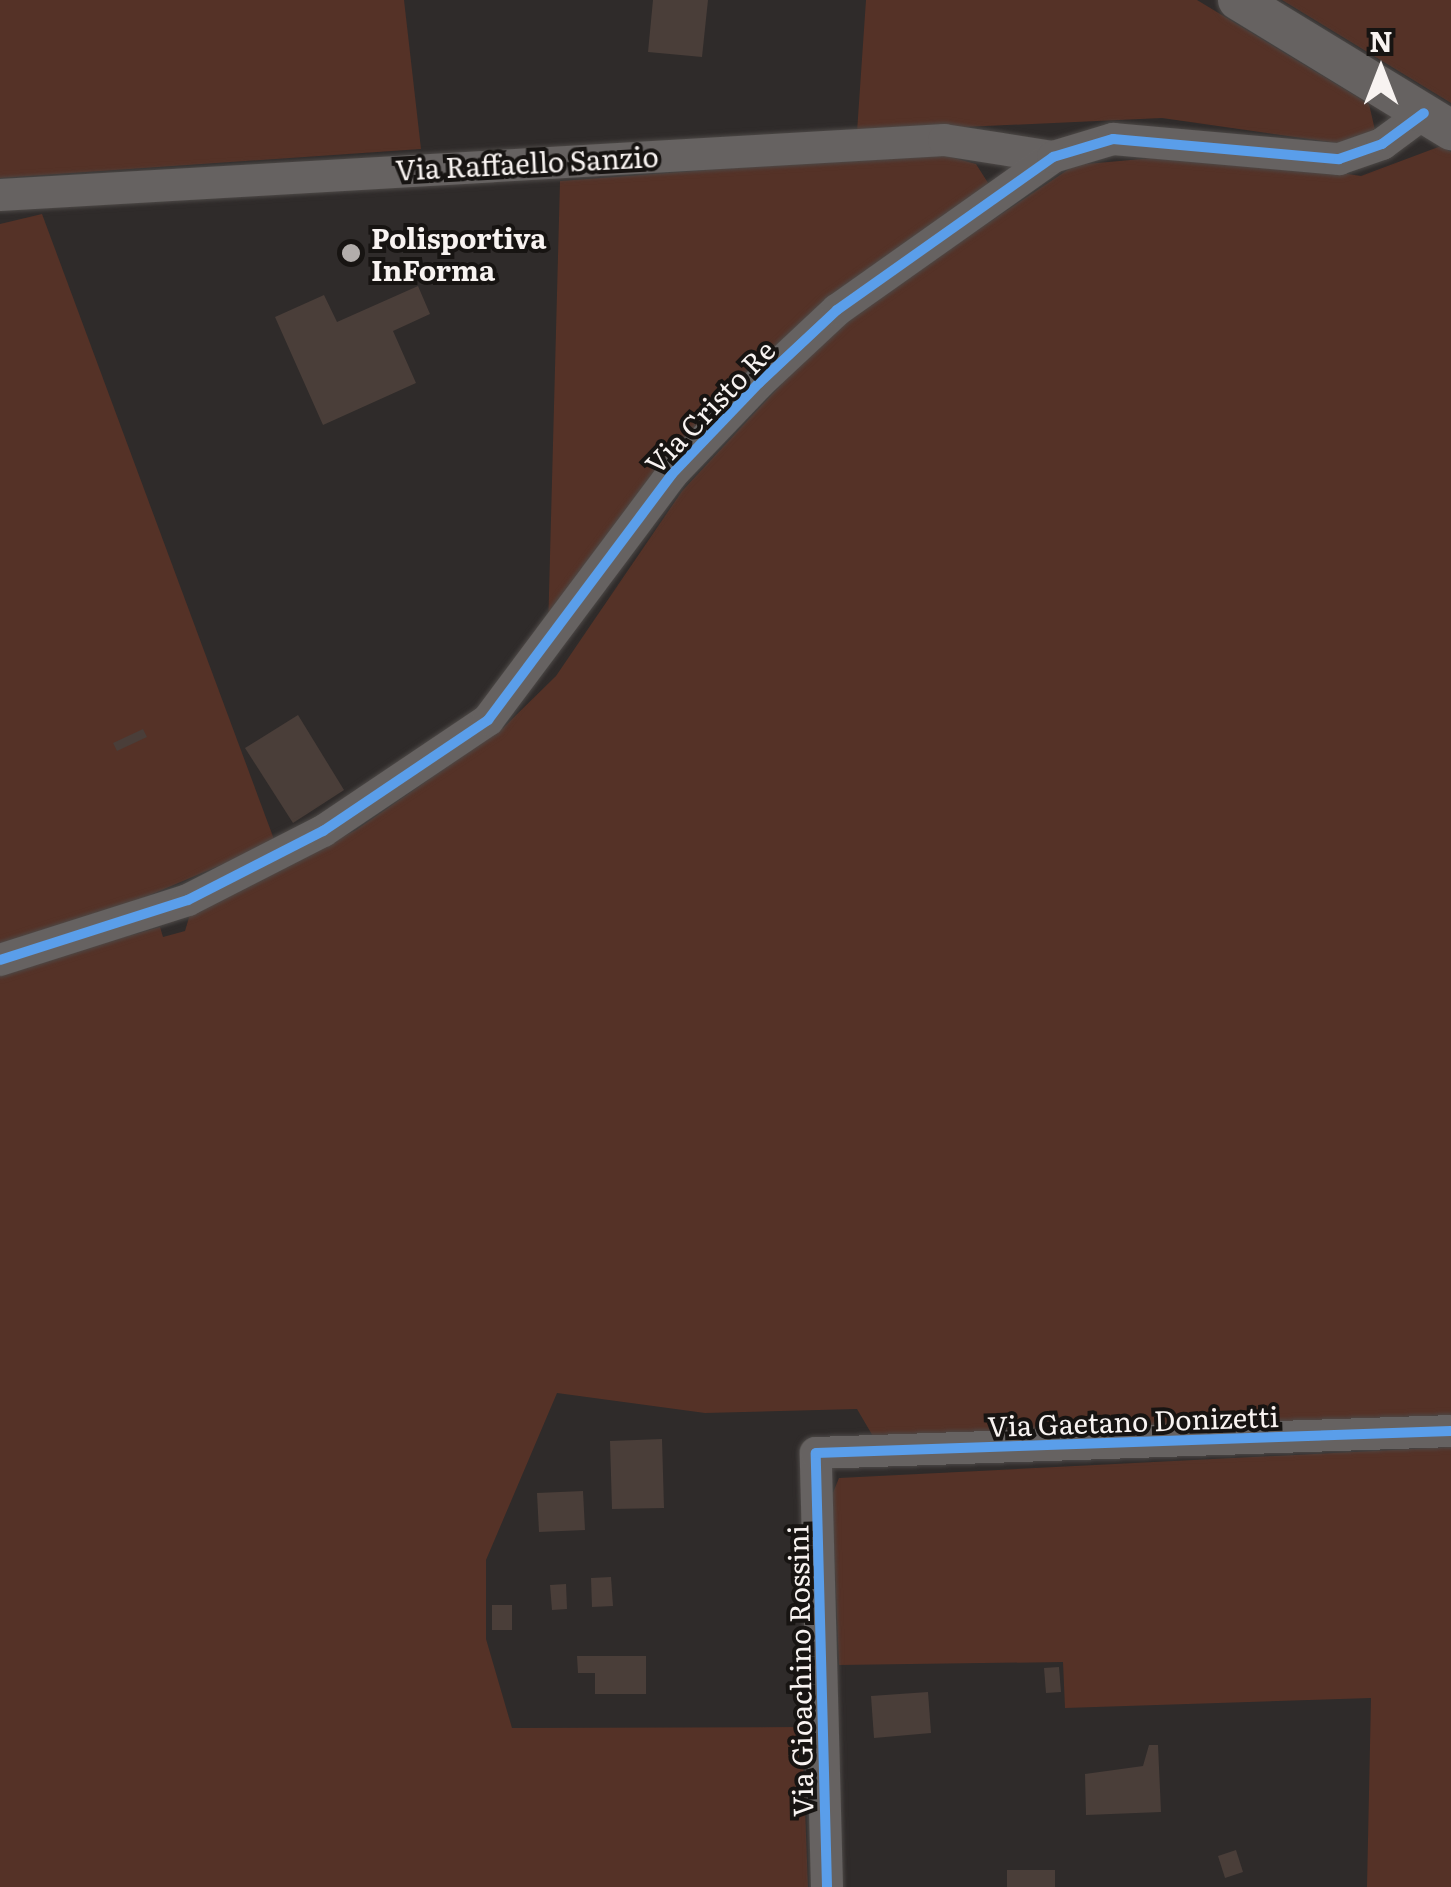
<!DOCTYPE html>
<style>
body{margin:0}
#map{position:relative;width:1451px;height:1887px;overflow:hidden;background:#2f2b2a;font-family:Literata,serif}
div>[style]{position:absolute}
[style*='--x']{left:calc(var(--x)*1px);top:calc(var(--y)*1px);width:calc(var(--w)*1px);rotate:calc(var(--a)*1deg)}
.green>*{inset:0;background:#553227}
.building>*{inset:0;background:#4a3e39}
.roads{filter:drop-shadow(0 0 2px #4d4947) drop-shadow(0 0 2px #4d4947)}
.minor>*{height:32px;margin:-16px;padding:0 16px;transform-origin:16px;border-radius:16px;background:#666261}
.tertiary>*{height:40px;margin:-20px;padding:0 20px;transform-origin:20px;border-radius:20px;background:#666261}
.cycleway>*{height:10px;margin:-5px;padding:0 5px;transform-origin:5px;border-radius:5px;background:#5a9eea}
.dots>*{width:28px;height:28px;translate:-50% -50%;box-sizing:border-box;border:5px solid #171412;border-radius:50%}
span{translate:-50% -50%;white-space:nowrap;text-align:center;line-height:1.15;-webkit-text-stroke:8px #171412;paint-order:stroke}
.street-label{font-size:28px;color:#f8f3f1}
.poi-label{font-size:28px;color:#f8f3f1;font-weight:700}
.left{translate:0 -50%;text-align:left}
.north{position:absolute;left:1331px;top:20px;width:100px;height:100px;-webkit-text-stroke:8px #171412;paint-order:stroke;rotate:0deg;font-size:28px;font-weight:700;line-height:40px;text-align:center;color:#f8f3f1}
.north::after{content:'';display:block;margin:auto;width:35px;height:45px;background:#f8f3f1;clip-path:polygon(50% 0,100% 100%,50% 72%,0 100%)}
</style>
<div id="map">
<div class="green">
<i style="clip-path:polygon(0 0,404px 0,421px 149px,0 178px)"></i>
<i style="clip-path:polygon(866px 0,1197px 0,1369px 104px,1375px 130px,1337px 143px,1162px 118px,857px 132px)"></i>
<i style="clip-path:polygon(1282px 0,1451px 0,1451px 103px)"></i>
<i style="clip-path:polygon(1441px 146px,1451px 152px,1451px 1415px,874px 1438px,857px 1409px,705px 1413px,557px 1393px,486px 1560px,486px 1639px,512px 1728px,802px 1727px,808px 1887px,0 1887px,0 972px,160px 927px,163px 937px,185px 931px,190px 914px,356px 830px,503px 728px,556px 676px,682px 491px,789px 376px,868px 303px,1075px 165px,1208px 153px,1361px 176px)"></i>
<i style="clip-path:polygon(936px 153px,976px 164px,990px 186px,831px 301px,548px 631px,560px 181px)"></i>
<i style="clip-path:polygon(42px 214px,275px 842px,70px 929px,0 943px,0 224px)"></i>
<i style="clip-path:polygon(1451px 1447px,1451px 1887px,1367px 1887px,1371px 1698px,1065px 1708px,1063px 1662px,839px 1665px,832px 1495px,839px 1478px)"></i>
</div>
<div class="building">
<i style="clip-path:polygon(653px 0,708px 0,702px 57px,648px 52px)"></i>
<i style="clip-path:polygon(418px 286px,430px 314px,393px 331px,416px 383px,323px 425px,275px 317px,324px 295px,337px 322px)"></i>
<i style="clip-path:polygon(298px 715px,344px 790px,293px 823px,245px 748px)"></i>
<i style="clip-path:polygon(143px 729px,147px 737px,117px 751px,113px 743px)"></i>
<i style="clip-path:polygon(662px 1439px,664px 1508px,612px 1509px,610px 1441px)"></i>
<i style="clip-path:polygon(583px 1491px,585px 1530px,539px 1532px,537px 1493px)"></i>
<i style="clip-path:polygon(611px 1577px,613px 1606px,592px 1607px,591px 1578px)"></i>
<i style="clip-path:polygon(566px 1584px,567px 1609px,552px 1610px,550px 1585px)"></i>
<i style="clip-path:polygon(492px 1605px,512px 1605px,512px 1630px,492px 1630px)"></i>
<i style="clip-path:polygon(577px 1656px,646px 1656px,646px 1694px,595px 1694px,595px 1673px,578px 1673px)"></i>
<i style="clip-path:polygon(1059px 1667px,1061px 1692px,1046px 1693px,1044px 1668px)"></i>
<i style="clip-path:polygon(928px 1692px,931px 1733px,874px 1738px,871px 1696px)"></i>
<i style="clip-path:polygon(1149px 1745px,1158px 1745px,1161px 1812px,1086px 1815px,1085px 1774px,1143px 1766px)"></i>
<i style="clip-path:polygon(1236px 1850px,1243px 1872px,1225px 1878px,1218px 1856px)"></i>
<i style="clip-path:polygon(1007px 1870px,1055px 1870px,1055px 1887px,1007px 1887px)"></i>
</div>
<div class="roads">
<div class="minor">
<i style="--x:0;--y:195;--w:946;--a:-3.33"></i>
<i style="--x:944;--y:140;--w:110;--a:8.9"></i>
<i style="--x:0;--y:960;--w:197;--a:-17.7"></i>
<i style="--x:188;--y:900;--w:152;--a:-27.1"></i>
<i style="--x:323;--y:831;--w:199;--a:-33.9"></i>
<i style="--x:488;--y:720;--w:307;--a:-53.2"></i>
<i style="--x:672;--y:474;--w:126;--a:-46.3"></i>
<i style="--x:759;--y:383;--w:107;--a:-43.1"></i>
<i style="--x:837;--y:310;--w:265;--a:-35.3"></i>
<i style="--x:1053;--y:157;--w:63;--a:-16.7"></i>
<i style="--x:1113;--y:139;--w:227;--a:5.1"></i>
<i style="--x:1339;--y:159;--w:46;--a:-19.2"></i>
<i style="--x:1382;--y:144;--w:52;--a:-36.4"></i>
<i style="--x:827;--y:1887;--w:434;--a:-91.5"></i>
<i style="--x:816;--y:1453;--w:635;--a:-1.98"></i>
</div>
<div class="tertiary">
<i style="--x:1238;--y:0;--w:250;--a:31.4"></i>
</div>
</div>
<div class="cycleway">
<i style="--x:0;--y:960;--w:197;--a:-17.7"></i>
<i style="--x:188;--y:900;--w:152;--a:-27.1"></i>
<i style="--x:323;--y:831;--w:199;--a:-33.9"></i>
<i style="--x:488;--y:720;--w:307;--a:-53.2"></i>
<i style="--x:672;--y:474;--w:126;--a:-46.3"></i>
<i style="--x:759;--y:383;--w:107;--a:-43.1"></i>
<i style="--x:837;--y:310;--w:265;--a:-35.3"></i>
<i style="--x:1053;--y:157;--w:63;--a:-16.7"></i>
<i style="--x:1113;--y:139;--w:227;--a:5.1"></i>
<i style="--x:1339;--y:159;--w:46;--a:-19.2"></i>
<i style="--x:1382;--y:144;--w:52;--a:-36.4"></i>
<i style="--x:827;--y:1887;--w:434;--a:-91.5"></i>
<i style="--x:816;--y:1453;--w:635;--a:-1.98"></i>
</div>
<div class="dots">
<i style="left:351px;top:253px;background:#b2adab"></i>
</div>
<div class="street-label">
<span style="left:527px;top:162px;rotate:-3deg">Via Raffaello Sanzio</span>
<span style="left:709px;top:406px;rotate:-46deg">Via Cristo Re</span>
<span style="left:1133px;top:1420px;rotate:-2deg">Via Gaetano Donizetti</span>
<span style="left:799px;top:1671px;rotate:-91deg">Via Gioachino Rossini</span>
</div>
<div class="poi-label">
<span class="left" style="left:371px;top:253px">Polisportiva<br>InForma</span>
</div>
<div class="north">N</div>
</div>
